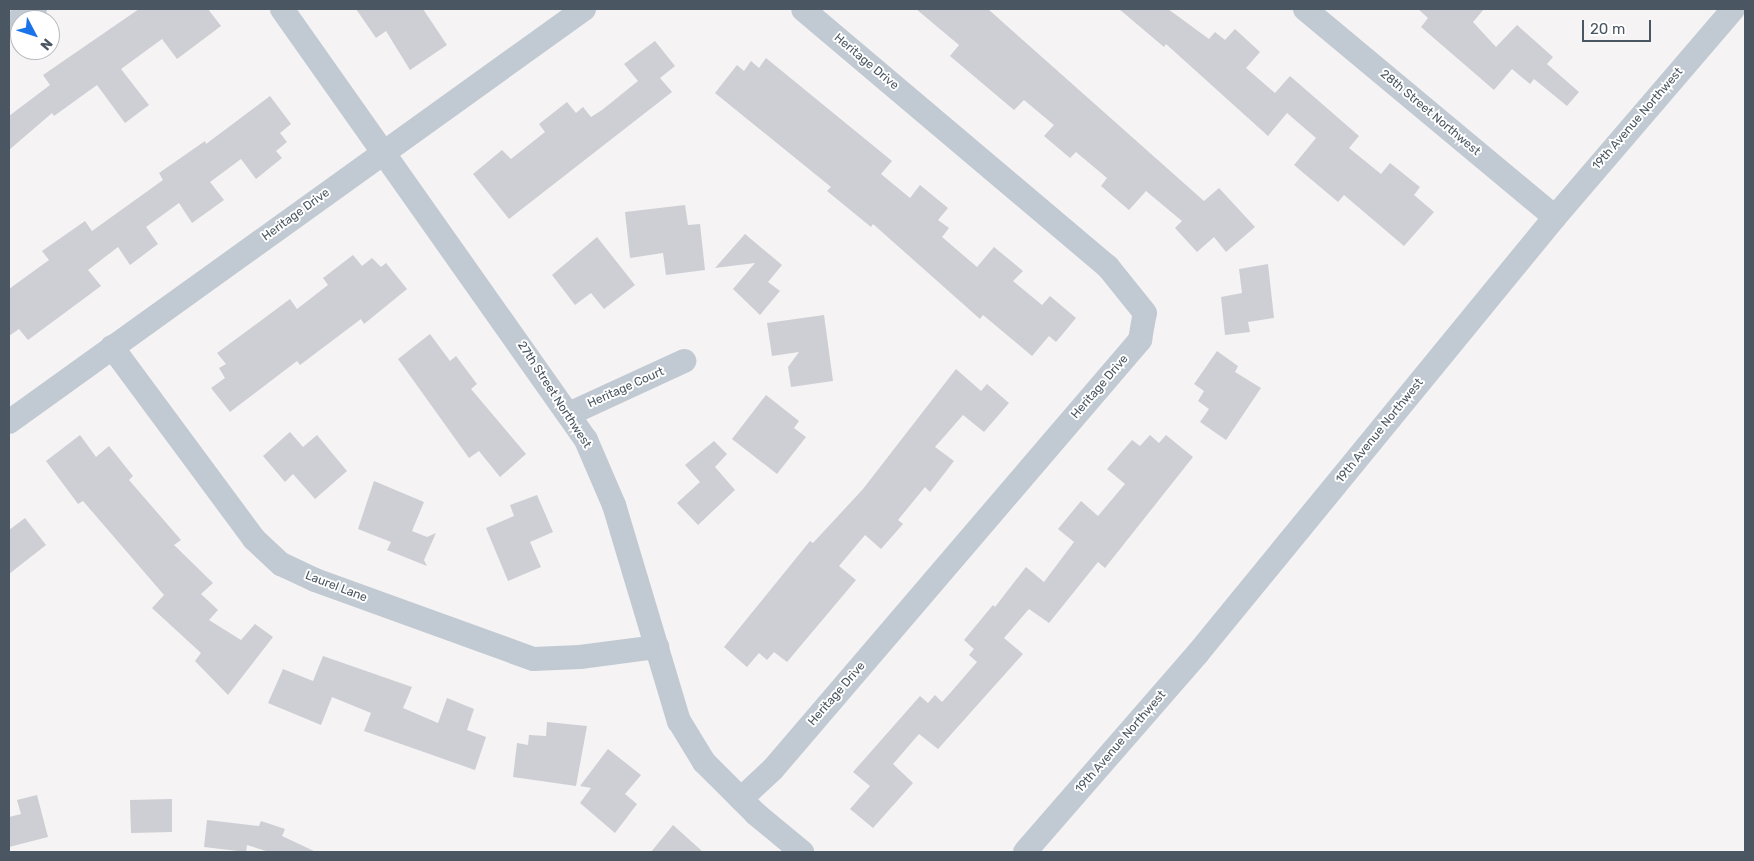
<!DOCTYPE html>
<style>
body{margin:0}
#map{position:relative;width:1754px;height:861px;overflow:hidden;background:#f5f3f3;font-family:Rubik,sans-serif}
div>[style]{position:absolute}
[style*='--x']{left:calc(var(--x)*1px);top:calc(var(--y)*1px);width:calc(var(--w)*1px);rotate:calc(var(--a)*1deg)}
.building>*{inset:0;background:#cdcfd5}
.minor>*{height:24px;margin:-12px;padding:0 12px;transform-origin:12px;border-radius:12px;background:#c1cad2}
span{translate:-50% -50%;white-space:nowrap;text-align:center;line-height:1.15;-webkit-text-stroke:4px #fff;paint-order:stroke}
.street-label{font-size:12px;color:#4a5661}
.frame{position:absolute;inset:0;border:10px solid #4a5661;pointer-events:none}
.north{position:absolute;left:10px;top:10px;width:50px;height:50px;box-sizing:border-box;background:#fff;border:1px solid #b7bbc0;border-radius:50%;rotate:130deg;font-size:14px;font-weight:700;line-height:20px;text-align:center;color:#4a5661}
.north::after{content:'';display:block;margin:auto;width:18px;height:22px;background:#1a73e8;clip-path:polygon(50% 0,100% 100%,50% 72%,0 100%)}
.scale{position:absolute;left:1582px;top:20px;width:69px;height:22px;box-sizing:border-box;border:2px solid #4a5661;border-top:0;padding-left:6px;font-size:15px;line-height:18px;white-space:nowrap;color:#4a5661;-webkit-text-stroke:4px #fff;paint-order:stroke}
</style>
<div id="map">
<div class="building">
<i style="clip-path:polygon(139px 9px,208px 9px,221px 26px,177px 59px,162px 39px,121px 69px,149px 105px,125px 123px,97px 85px,54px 116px,52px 113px,9px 150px,9px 116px,50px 85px,43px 75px)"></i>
<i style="clip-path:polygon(356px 9px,423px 9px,447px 45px,410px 70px,386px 31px,376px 38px)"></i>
<i style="clip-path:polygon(916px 9px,988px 9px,1204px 201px,1219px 188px,1255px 227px,1226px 252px,1214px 237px,1197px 252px,1175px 228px,1182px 221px,1146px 191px,1129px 210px,1101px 186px,1107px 178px,1076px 152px,1070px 158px,1044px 136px,1054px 125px,1024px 100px,1014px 110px,950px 56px,959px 45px)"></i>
<i style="clip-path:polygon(1119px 9px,1168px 9px,1209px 39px,1215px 32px,1225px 40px,1235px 29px,1260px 52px,1246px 68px,1275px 93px,1290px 76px,1359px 136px,1349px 148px,1381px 174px,1390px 163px,1420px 187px,1414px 195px,1434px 212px,1404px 246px,1344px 195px,1338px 202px,1294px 165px,1316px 138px,1287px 113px,1268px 136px,1166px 44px,1164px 47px)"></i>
<i style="clip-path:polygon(1418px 9px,1484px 9px,1473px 22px,1496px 47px,1517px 25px,1553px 57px,1547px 64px,1579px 92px,1567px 106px,1534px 79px,1530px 84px,1512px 69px,1494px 90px,1421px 27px,1428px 18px)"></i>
<i style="clip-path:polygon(655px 41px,675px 66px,660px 78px,672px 92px,509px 219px,473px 174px,502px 150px,511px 159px,545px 132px,539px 124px,567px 102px,576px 113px,583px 107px,591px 117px,602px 110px,638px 81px,624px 64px)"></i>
<i style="clip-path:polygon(766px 58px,892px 161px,881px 174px,910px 198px,920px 185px,948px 208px,938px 220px,949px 228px,942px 237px,977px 267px,994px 247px,1023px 271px,1013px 281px,1042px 305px,1050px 296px,1076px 318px,1056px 342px,1049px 336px,1032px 356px,983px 315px,980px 319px,873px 224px,871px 227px,827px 191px,831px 187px,715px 93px,737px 65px,744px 71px,751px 61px,759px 68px)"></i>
<i style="clip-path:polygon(270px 96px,291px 124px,280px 133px,287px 142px,276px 151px,282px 158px,256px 179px,241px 159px,210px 182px,224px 200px,192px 223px,179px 203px,146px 227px,158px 244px,130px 265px,118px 247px,88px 270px,101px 286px,28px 340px,19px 329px,9px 336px,9px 289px,49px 260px,42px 251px,85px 221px,92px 231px,163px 180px,159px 173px,205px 141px,206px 144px)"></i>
<i style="clip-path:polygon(685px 205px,688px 225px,700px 224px,705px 270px,666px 275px,663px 253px,630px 258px,625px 212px)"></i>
<i style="clip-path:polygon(745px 234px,782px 265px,768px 282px,780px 291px,760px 315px,733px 289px,755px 263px,715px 268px)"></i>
<i style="clip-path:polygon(597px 237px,635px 285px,604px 309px,591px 293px,575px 305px,552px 275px)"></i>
<i style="clip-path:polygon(353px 255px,362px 266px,372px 258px,381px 267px,386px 263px,407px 289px,364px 324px,361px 319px,300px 365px,297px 361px,230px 412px,211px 388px,225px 378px,219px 368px,226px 364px,217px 353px,290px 299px,297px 309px,328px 285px,323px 278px)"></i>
<i style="clip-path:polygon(1268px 264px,1274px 318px,1248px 322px,1250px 332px,1225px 335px,1221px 297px,1242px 293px,1239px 269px)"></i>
<i style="clip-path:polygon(824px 315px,833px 381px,791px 387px,788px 367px,799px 352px,772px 356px,767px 323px)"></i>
<i style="clip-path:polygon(430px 334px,450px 361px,456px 356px,477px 384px,471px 389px,526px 454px,500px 477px,479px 451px,469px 458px,398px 359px)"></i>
<i style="clip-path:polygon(1217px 351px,1238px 366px,1235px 372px,1261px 388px,1226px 440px,1200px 422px,1209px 409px,1198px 401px,1204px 391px,1194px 384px)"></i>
<i style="clip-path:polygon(956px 369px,981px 391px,987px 384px,1009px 403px,984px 432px,963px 415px,935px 447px,954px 461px,930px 492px,925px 487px,898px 520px,903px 524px,881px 549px,865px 535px,839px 566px,856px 580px,787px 662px,774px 652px,767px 660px,759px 653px,747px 667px,724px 647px,810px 541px,813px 543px,863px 489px)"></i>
<i style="clip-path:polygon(766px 395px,799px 421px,794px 428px,806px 437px,777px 474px,732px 439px)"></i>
<i style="clip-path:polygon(290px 432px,303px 447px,317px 435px,347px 471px,315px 499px,293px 474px,285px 482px,263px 456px)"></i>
<i style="clip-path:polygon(80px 435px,96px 457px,109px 446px,133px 476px,129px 480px,181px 540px,174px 545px,213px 583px,201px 594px,218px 610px,209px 620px,241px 640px,255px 624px,273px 637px,228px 695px,195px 661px,201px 653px,152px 608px,164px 595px,83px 501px,78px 504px,46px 461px)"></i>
<i style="clip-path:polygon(1150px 435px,1159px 443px,1166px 435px,1193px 457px,1105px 568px,1098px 562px,1049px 623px,1029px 609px,1004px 638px,1023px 654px,938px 749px,919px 734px,893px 764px,913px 783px,873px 828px,850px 809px,870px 786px,853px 772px,920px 696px,928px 703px,935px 695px,942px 702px,951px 692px,977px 662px,969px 655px,974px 649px,964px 640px,993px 605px,995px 607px,1026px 567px,1044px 582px,1074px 542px,1058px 529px,1081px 501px,1098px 516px,1125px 484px,1107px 469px,1132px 440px,1140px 446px)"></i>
<i style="clip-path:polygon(714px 441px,727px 454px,715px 467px,735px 490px,698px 525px,677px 503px,700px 482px,685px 465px)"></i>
<i style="clip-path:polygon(374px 481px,424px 502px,412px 531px,427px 537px,436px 533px,424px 560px,427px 566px,387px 550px,391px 542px,358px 529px)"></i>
<i style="clip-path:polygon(537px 495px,553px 532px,530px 542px,541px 567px,508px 581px,486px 528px,514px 516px,510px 505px)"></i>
<i style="clip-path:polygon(25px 518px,46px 545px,9px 574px,9px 530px)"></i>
<i style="clip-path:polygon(323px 656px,412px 687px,403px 708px,438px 723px,447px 698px,474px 709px,467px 730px,486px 737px,475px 770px,364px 731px,371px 713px,332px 697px,321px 725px,268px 703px,283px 669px,313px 681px)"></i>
<i style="clip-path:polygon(547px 722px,587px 726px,576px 786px,513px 777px,517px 743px,528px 745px,529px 735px,546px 736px)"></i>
<i style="clip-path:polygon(608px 749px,641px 775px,625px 794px,637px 804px,615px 833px,580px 803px,591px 788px,580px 786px)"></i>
<i style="clip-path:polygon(37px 795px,48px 837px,9px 847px,9px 817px,21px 814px,17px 800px)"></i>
<i style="clip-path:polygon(172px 799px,172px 832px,131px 833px,130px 800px)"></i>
<i style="clip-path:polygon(207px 820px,259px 826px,261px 821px,285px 829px,282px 836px,316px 852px,269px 852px,247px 845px,246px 852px,204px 847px)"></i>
<i style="clip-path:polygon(673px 825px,703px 852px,651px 852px)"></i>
</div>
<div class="minor">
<i style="--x:282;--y:9;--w:527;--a:54.8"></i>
<i style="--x:586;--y:440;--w:71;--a:66.7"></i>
<i style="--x:614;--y:505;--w:226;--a:73.3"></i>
<i style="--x:679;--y:721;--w:48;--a:58.6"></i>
<i style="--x:704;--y:762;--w:74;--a:45"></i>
<i style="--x:756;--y:814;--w:60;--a:39.6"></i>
<i style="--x:1305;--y:9;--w:325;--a:39.8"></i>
<i style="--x:9;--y:26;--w:31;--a:-33"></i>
<i style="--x:112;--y:347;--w:239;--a:53.5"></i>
<i style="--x:254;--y:539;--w:37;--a:43"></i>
<i style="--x:281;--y:564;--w:38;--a:25"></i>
<i style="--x:315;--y:580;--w:232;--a:19.9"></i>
<i style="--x:533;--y:659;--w:47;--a:-2.4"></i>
<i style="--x:580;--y:657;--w:78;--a:-7.4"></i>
<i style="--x:569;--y:414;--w:127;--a:-24.7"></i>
<i style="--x:9;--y:422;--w:708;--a:-35.69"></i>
<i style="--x:741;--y:799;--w:44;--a:-43.2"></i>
<i style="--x:773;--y:769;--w:565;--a:-49.45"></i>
<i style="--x:1140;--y:340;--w:27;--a:-80"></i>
<i style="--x:1145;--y:313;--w:59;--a:-128.8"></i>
<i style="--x:1108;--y:267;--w:399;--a:-139.8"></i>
<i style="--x:1025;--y:852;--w:264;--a:-49"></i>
<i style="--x:1198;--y:653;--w:564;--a:-50.69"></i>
<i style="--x:1555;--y:217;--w:274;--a:-49.4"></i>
</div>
<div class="street-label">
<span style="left:866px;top:62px;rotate:40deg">Heritage Drive</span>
<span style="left:1430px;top:113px;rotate:40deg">28th Street Northwest</span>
<span style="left:1638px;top:119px;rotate:-49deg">19th Avenue Northwest</span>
<span style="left:296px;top:215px;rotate:-36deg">Heritage Drive</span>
<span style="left:1100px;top:387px;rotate:-49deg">Heritage Drive</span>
<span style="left:626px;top:388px;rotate:-24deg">Heritage Court</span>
<span style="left:554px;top:395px;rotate:57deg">27th Street Northwest</span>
<span style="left:1380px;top:431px;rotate:-51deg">19th Avenue Northwest</span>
<span style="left:336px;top:587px;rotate:21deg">Laurel Lane</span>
<span style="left:837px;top:694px;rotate:-49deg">Heritage Drive</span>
<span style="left:1121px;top:742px;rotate:-49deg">19th Avenue Northwest</span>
</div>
<div class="frame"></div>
<div class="north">N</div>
<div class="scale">20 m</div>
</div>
